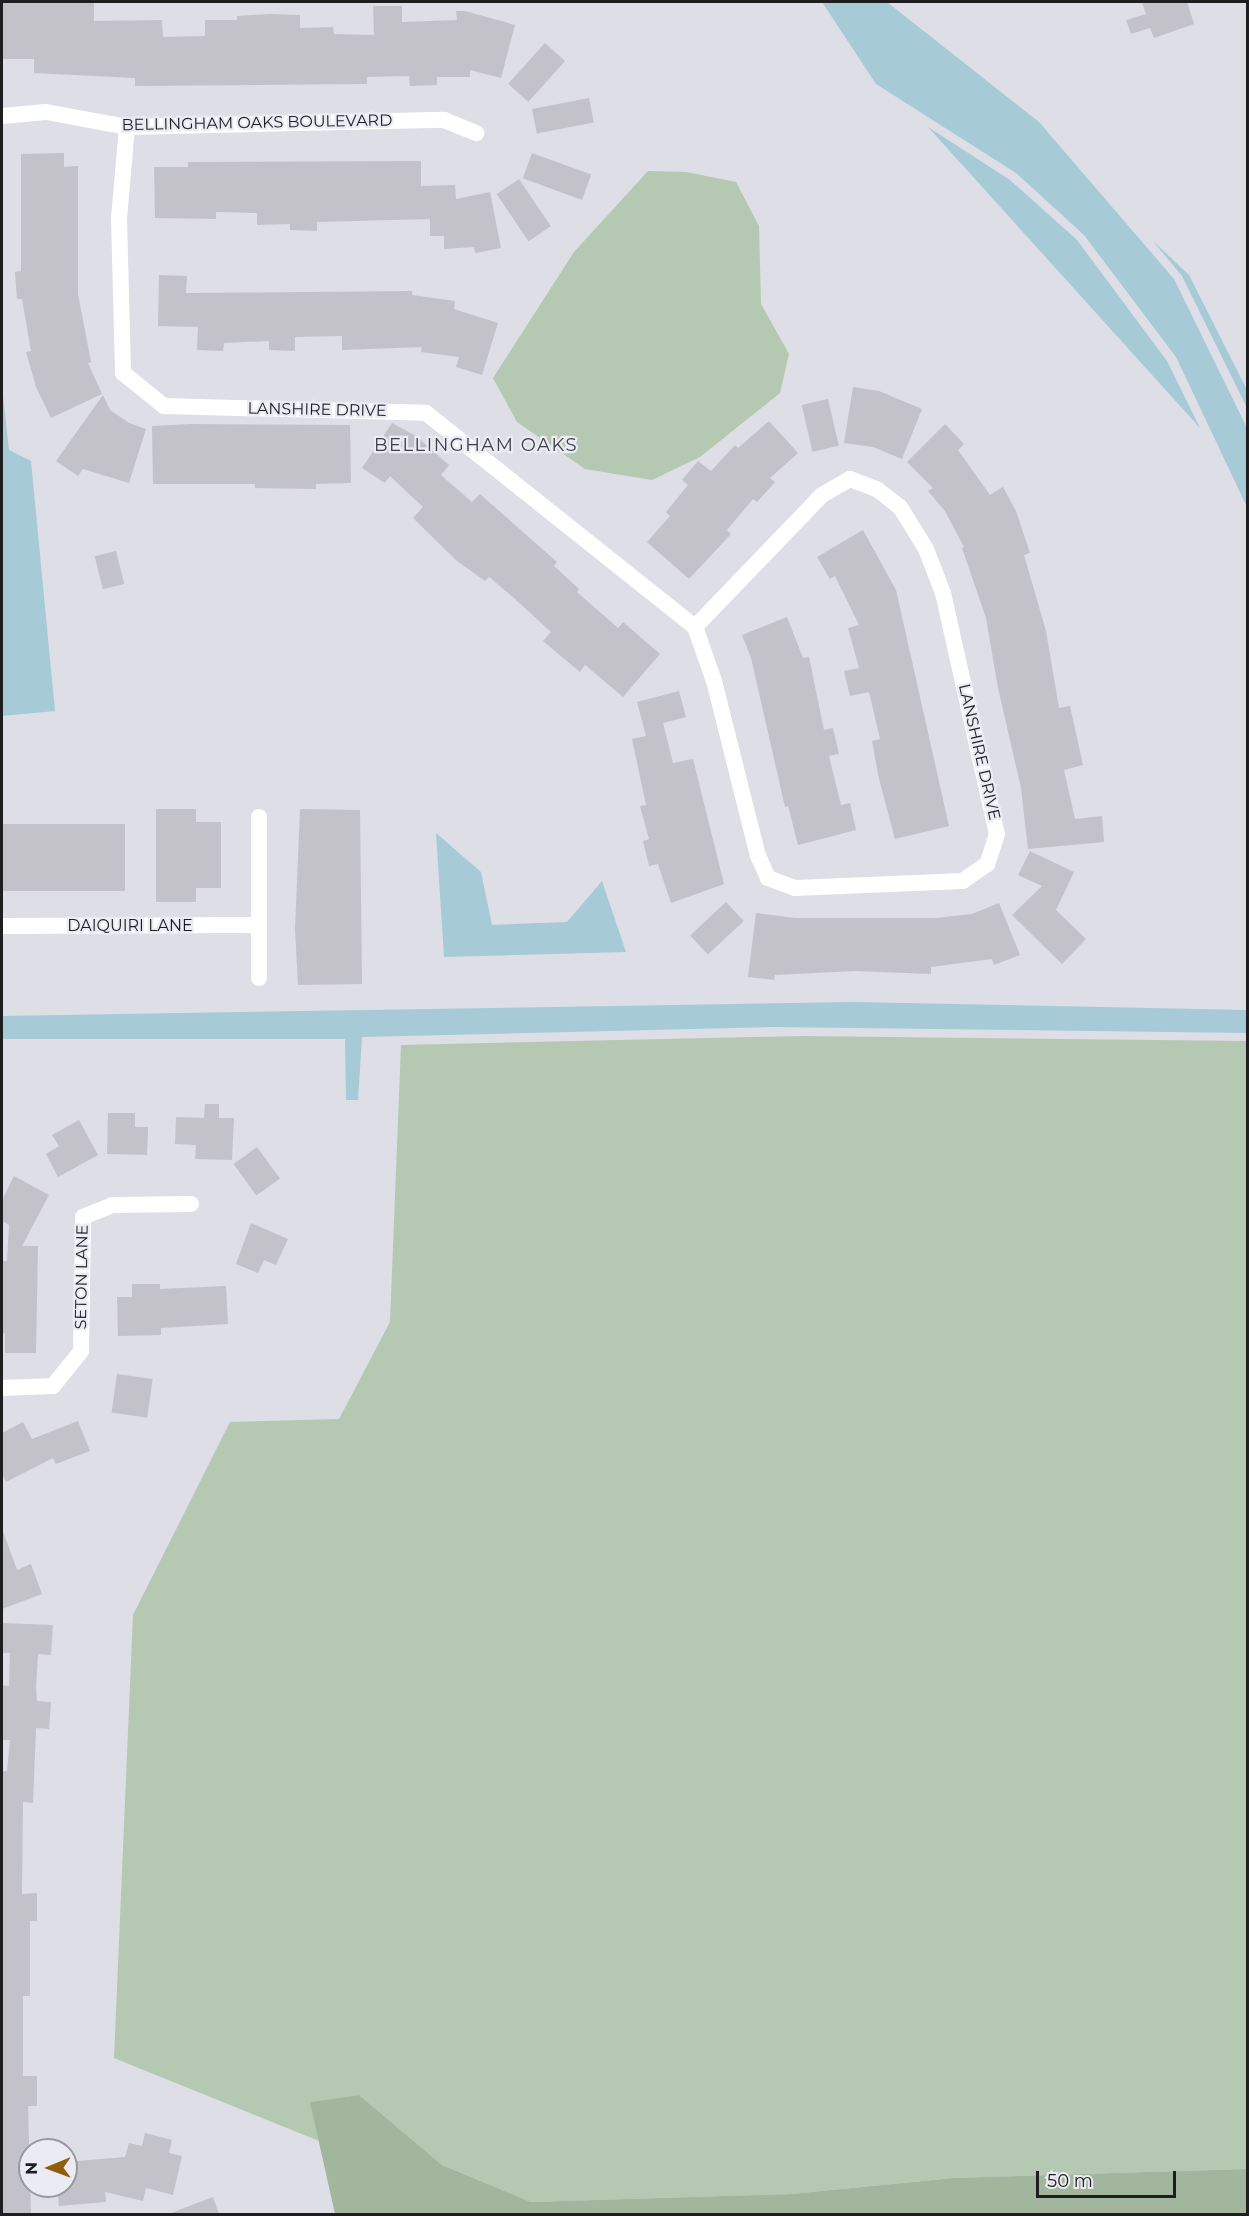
<!DOCTYPE html>
<style>
body{margin:0}
#map{position:relative;width:1249px;height:2216px;overflow:hidden;background:#dddee6;font-family:Montserrat,sans-serif}
div>[style]{position:absolute}
.green>*{inset:0;background:#b5c8b2}
.forest>*{inset:0;background:#a1b69d}
.water>*{inset:0;background:#a6cad6}
.building>*{inset:0;background:#c3c2c9;transform-origin:0 0}
.street>*{height:16px;margin:-8px;padding:0 8px;transform-origin:8px;border-radius:8px;background:#fff}
span{translate:-50% -50%;white-space:nowrap;text-align:center;line-height:1.15;-webkit-text-stroke:4.5px #eaebf3;paint-order:stroke}
.street-label{font-size:16px;color:#1e1e21}
.neighbourhood-label{font-size:18px;color:#3f4046;letter-spacing:1.5px}
.frame{position:absolute;inset:0;border:3px solid #1e1e21;pointer-events:none}
.north{position:absolute;left:18px;top:2138px;width:60px;height:60px;box-sizing:border-box;background:#eaebf3;border:2px solid #98999f;border-radius:50%;rotate:269deg;font-size:16px;font-weight:700;line-height:24px;text-align:center;color:#1e1e21}
.north::after{content:'';display:block;margin:auto;width:21px;height:27px;background:#915e0f;clip-path:polygon(50% 0,100% 100%,50% 72%,0 100%)}
.scale{position:absolute;left:1036px;top:2171px;width:140px;height:27px;box-sizing:border-box;border:3px solid #1e1e21;border-top:0;padding-left:8px;font-size:18px;line-height:21px;white-space:nowrap;color:#1e1e21;-webkit-text-stroke:4px #eaebf3;paint-order:stroke}
</style>
<div id="map">
<div class="green">
<div style="clip-path:polygon(648px 171px,686px 172px,736px 182px,759px 226px,761px 304px,789px 354px,780px 393px,700px 457px,652px 480px,585px 469px,517px 422px,493px 378px,574px 252px)"></div>
<div style="clip-path:polygon(803px 1036px,1247px 1041px,1247px 2169px,953px 2178px,791px 2194px,531px 2202px,442px 2165px,359px 2095px,311px 2102px,319px 2141px,114px 2058px,133px 1615px,230px 1422px,339px 1419px,390px 1322px,401px 1045px)"></div>
</div>
<div class="forest">
<div style="clip-path:polygon(359px 2095px,442px 2165px,531px 2202px,791px 2194px,953px 2178px,1247px 2169px,1247px 2214px,335px 2214px,310px 2102px)"></div>
</div>
<div class="water">
<div style="clip-path:polygon(822px 2px,887px 2px,1039px 122px,1174px 279px,1247px 428px,1247px 507px,1176px 357px,1084px 235px,1016px 173px,876px 84px)"></div>
<div style="clip-path:polygon(928px 127px,1010px 180px,1077px 240px,1167px 361px,1200px 428px)"></div>
<div style="clip-path:polygon(1153px 241px,1189px 275px,1247px 390px,1247px 408px,1182px 276px)"></div>
<div style="clip-path:polygon(2px 387px,9px 450px,31px 461px,55px 711px,2px 716px)"></div>
<div style="clip-path:polygon(436px 833px,481px 872px,492px 925px,567px 922px,602px 881px,626px 952px,444px 957px)"></div>
<div style="clip-path:polygon(853px 1002px,1247px 1010px,1247px 1033px,774px 1027px,362px 1037px,358px 1100px,346px 1100px,345px 1039px,2px 1039px,2px 1016px)"></div>
</div>
<div class="building">
<div style="clip-path:polygon(2px 2px,94px 2px,94px 21px,162px 20px,163px 37px,205px 36px,205px 20px,237px 20px,237px 16px,270px 14px,300px 15px,300px 28px,333px 27px,334px 34px,374px 35px,373px 6px,402px 6px,402px 22px,457px 20px,456px 11px,465px 11px,515px 25px,501px 78px,470px 70px,470px 77px,437px 77px,437px 85px,410px 86px,409px 76px,367px 77px,367px 84px,135px 86px,135px 78px,34px 73px,34px 59px,2px 59px)"></div>
<div style="clip-path:polygon(1142px 2px,1187px 2px,1194px 24px,1154px 38px,1150px 28px,1131px 34px,1126px 20px,1146px 14px)"></div>
<div style="left:545px;top:43px;width:27px;height:55px;rotate:42deg"></div>
<div style="left:589px;top:98px;width:25px;height:58px;rotate:79deg"></div>
<div style="clip-path:polygon(64px 153px,64px 167px,78px 166px,78px 294px,91px 362px,88px 363px,102px 394px,51px 418px,36px 387px,26px 352px,31px 351px,22px 299px,17px 299px,15px 272px,21px 271px,21px 154px)"></div>
<div style="left:532px;top:153px;width:63px;height:27px;rotate:20deg"></div>
<div style="clip-path:polygon(421px 161px,421px 186px,455px 185px,456px 199px,490px 192px,501px 248px,475px 253px,474px 247px,444px 249px,444px 236px,430px 236px,430px 219px,317px 222px,317px 231px,290px 230px,290px 224px,257px 225px,257px 213px,216px 212px,216px 219px,155px 218px,154px 167px,188px 167px,188px 162px)"></div>
<div style="left:519px;top:179px;width:57px;height:27px;rotate:56deg"></div>
<div style="clip-path:polygon(159px 275px,187px 276px,186px 293px,412px 291px,412px 295px,455px 301px,454px 309px,498px 323px,482px 375px,456px 367px,459px 357px,421px 352px,422px 347px,342px 350px,342px 336px,295px 337px,295px 351px,269px 350px,269px 341px,224px 343px,223px 351px,197px 350px,198px 327px,158px 326px)"></div>
<div style="clip-path:polygon(853px 387px,879px 391px,922px 409px,902px 459px,873px 447px,844px 443px)"></div>
<div style="clip-path:polygon(103px 395px,110px 410px,129px 423px,146px 429px,129px 483px,83px 469px,78px 476px,56px 461px)"></div>
<div style="left:828px;top:399px;width:48px;height:27px;rotate:77deg"></div>
<div style="clip-path:polygon(769px 421px,798px 453px,770px 478px,775px 482px,757px 502px,753px 499px,727px 530px,731px 534px,689px 579px,647px 542px,670px 516px,666px 512px,688px 485px,682px 480px,698px 461px,711px 471px,735px 445px,738px 448px)"></div>
<div style="clip-path:polygon(392px 423px,416px 436px,449px 465px,441px 475px,472px 502px,480px 494px,557px 562px,554px 566px,579px 589px,577px 592px,618px 628px,623px 622px,660px 654px,623px 697px,585px 665px,580px 672px,543px 641px,551px 632px,515px 599px,489px 577px,485px 581px,457px 561px,413px 518px,423px 507px,390px 476px,385px 483px,362px 468px)"></div>
<div style="clip-path:polygon(190px 424px,350px 425px,351px 483px,316px 484px,316px 489px,255px 488px,255px 484px,153px 484px,152px 426px)"></div>
<div style="clip-path:polygon(945px 424px,964px 444px,958px 450px,990px 495px,1003px 487px,1016px 511px,1030px 553px,1024px 555px,1046px 631px,1059px 708px,1070px 706px,1083px 765px,1064px 770px,1075px 819px,1102px 816px,1104px 842px,1028px 849px,1021px 788px,998px 688px,986px 618px,962px 548px,964px 547px,945px 511px,928px 491px,933px 488px,907px 462px)"></div>
<div style="clip-path:polygon(863px 530px,896px 590px,949px 826px,895px 839px,879px 779px,872px 741px,880px 739px,869px 692px,850px 696px,844px 671px,859px 668px,848px 628px,859px 625px,835px 576px,830px 579px,817px 557px)"></div>
<div style="left:116px;top:551px;width:34px;height:22px;rotate:76deg"></div>
<div style="clip-path:polygon(787px 617px,803px 658px,809px 657px,824px 730px,833px 728px,839px 754px,829px 756px,841px 805px,850px 803px,856px 830px,798px 845px,788px 806px,785px 807px,751px 658px,742px 635px)"></div>
<div style="clip-path:polygon(679px 691px,686px 717px,663px 723px,673px 763px,693px 759px,724px 884px,671px 903px,658px 864px,649px 866px,643px 841px,649px 839px,640px 806px,646px 805px,632px 739px,646px 736px,637px 702px)"></div>
<div style="clip-path:polygon(156px 809px,196px 809px,196px 822px,221px 822px,221px 888px,196px 888px,196px 902px,156px 902px)"></div>
<div style="clip-path:polygon(300px 809px,360px 810px,362px 984px,298px 985px,295px 929px)"></div>
<div style="left:125px;top:824px;width:67px;height:123px;rotate:90deg"></div>
<div style="clip-path:polygon(1030px 851px,1074px 872px,1056px 910px,1086px 939px,1062px 964px,1012px 915px,1042px 886px,1018px 875px)"></div>
<div style="left:726px;top:902px;width:26px;height:49px;rotate:47deg"></div>
<div style="clip-path:polygon(999px 903px,1020px 955px,994px 965px,992px 959px,931px 967px,931px 974px,854px 971px,775px 975px,774px 980px,748px 977px,756px 913px,795px 918px,937px 918px,972px 914px)"></div>
<div style="clip-path:polygon(205px 1104px,219px 1104px,219px 1118px,234px 1118px,232px 1160px,195px 1159px,196px 1145px,175px 1144px,176px 1117px,204px 1118px)"></div>
<div style="clip-path:polygon(108px 1113px,135px 1113px,135px 1127px,148px 1127px,147px 1155px,107px 1154px)"></div>
<div style="clip-path:polygon(79px 1120px,98px 1155px,58px 1177px,46px 1154px,59px 1146px,52px 1135px)"></div>
<div style="left:257px;top:1147px;width:39px;height:29px;rotate:54deg"></div>
<div style="clip-path:polygon(14px 1176px,49px 1195px,22px 1246px,38px 1246px,36px 1353px,5px 1353px,5px 1333px,2px 1334px,2px 1261px,7px 1261px,9px 1225px,2px 1221px,2px 1200px)"></div>
<div style="clip-path:polygon(251px 1223px,288px 1239px,276px 1265px,264px 1260px,258px 1273px,236px 1264px)"></div>
<div style="clip-path:polygon(132px 1284px,160px 1284px,160px 1289px,226px 1286px,228px 1324px,161px 1328px,161px 1335px,118px 1336px,117px 1297px,132px 1297px)"></div>
<div style="left:117px;top:1374px;width:36px;height:39px;rotate:8deg"></div>
<div style="clip-path:polygon(78px 1421px,90px 1451px,56px 1464px,53px 1458px,6px 1482px,2px 1474px,2px 1433px,23px 1422px,32px 1439px)"></div>
<div style="clip-path:polygon(3px 1531px,17px 1570px,31px 1564px,42px 1594px,2px 1609px)"></div>
<div style="clip-path:polygon(2px 1623px,53px 1625px,51px 1655px,38px 1654px,36px 1688px,37px 1701px,51px 1702px,49px 1729px,36px 1728px,33px 1803px,23px 1802px,22px 1894px,37px 1893px,37px 1921px,30px 1921px,30px 1996px,23px 1996px,23px 2076px,37px 2076px,37px 2106px,28px 2106px,31px 2214px,2px 2214px,2px 1771px,7px 1771px,10px 1740px,2px 1740px,2px 1685px,9px 1686px,10px 1653px,2px 1653px)"></div>
<div style="clip-path:polygon(145px 2133px,172px 2140px,169px 2153px,182px 2156px,173px 2195px,146px 2188px,143px 2201px,105px 2192px,106px 2202px,59px 2206px,57px 2186px,66px 2186px,66px 2162px,125px 2157px,129px 2143px,142px 2146px)"></div>
<div style="clip-path:polygon(213px 2197px,219px 2214px,171px 2214px,171px 2213px)"></div>
</div>
<div class="street">
<div style="left:2px;top:116px;width:44px;rotate:-5.2deg"></div>
<div style="left:46px;top:112px;width:82px;rotate:10.5deg"></div>
<div style="left:127px;top:127px;width:317px;rotate:-1.3deg"></div>
<div style="left:444px;top:120px;width:35px;rotate:22deg"></div>
<div style="left:127px;top:127px;width:91px;rotate:95deg"></div>
<div style="left:119px;top:218px;width:155px;rotate:88.5deg"></div>
<div style="left:123px;top:373px;width:53px;rotate:38.8deg"></div>
<div style="left:164px;top:406px;width:262px;rotate:1.5deg"></div>
<div style="left:426px;top:413px;width:344px;rotate:38.5deg"></div>
<div style="left:850px;top:479px;width:30px;rotate:21deg"></div>
<div style="left:878px;top:490px;width:28px;rotate:38deg"></div>
<div style="left:900px;top:507px;width:49px;rotate:58.2deg"></div>
<div style="left:926px;top:549px;width:47px;rotate:68.9deg"></div>
<div style="left:943px;top:593px;width:247px;rotate:77.4deg"></div>
<div style="left:997px;top:834px;width:32px;rotate:108deg"></div>
<div style="left:987px;top:864px;width:29px;rotate:145deg"></div>
<div style="left:963px;top:881px;width:168px;rotate:177.6deg"></div>
<div style="left:795px;top:888px;width:29px;rotate:-160deg"></div>
<div style="left:768px;top:878px;width:24px;rotate:-114deg"></div>
<div style="left:758px;top:856px;width:180px;rotate:-104.1deg"></div>
<div style="left:714px;top:681px;width:57px;rotate:-109.4deg"></div>
<div style="left:695px;top:627px;width:183px;rotate:-46.1deg"></div>
<div style="left:822px;top:495px;width:32px;rotate:-30deg"></div>
<div style="left:2px;top:926px;width:257px;rotate:-0.2deg"></div>
<div style="left:259px;top:978px;width:161px;rotate:-90deg"></div>
<div style="left:2px;top:1388px;width:51px;rotate:-2.2deg"></div>
<div style="left:53px;top:1386px;width:45px;rotate:-51.3deg"></div>
<div style="left:81px;top:1351px;width:134px;rotate:-89.1deg"></div>
<div style="left:83px;top:1217px;width:31px;rotate:-22deg"></div>
<div style="left:112px;top:1205px;width:79px;rotate:-0.7deg"></div>
</div>
<div class="street-label">
<span style="left:257px;top:123px;rotate:-1deg">BELLINGHAM OAKS BOULEVARD</span>
<span style="left:317px;top:410px;rotate:1deg">LANSHIRE DRIVE</span>
<span style="left:979px;top:752px;rotate:77deg">LANSHIRE DRIVE</span>
<span style="left:130px;top:926px">DAIQUIRI LANE</span>
<span style="left:82px;top:1277px;rotate:-89deg">SETON LANE</span>
</div>
<div class="neighbourhood-label">
<span style="left:476px;top:445px">BELLINGHAM OAKS</span>
</div>
<div class="frame"></div>
<div class="north">N</div>
<div class="scale">50 m</div>
</div>
